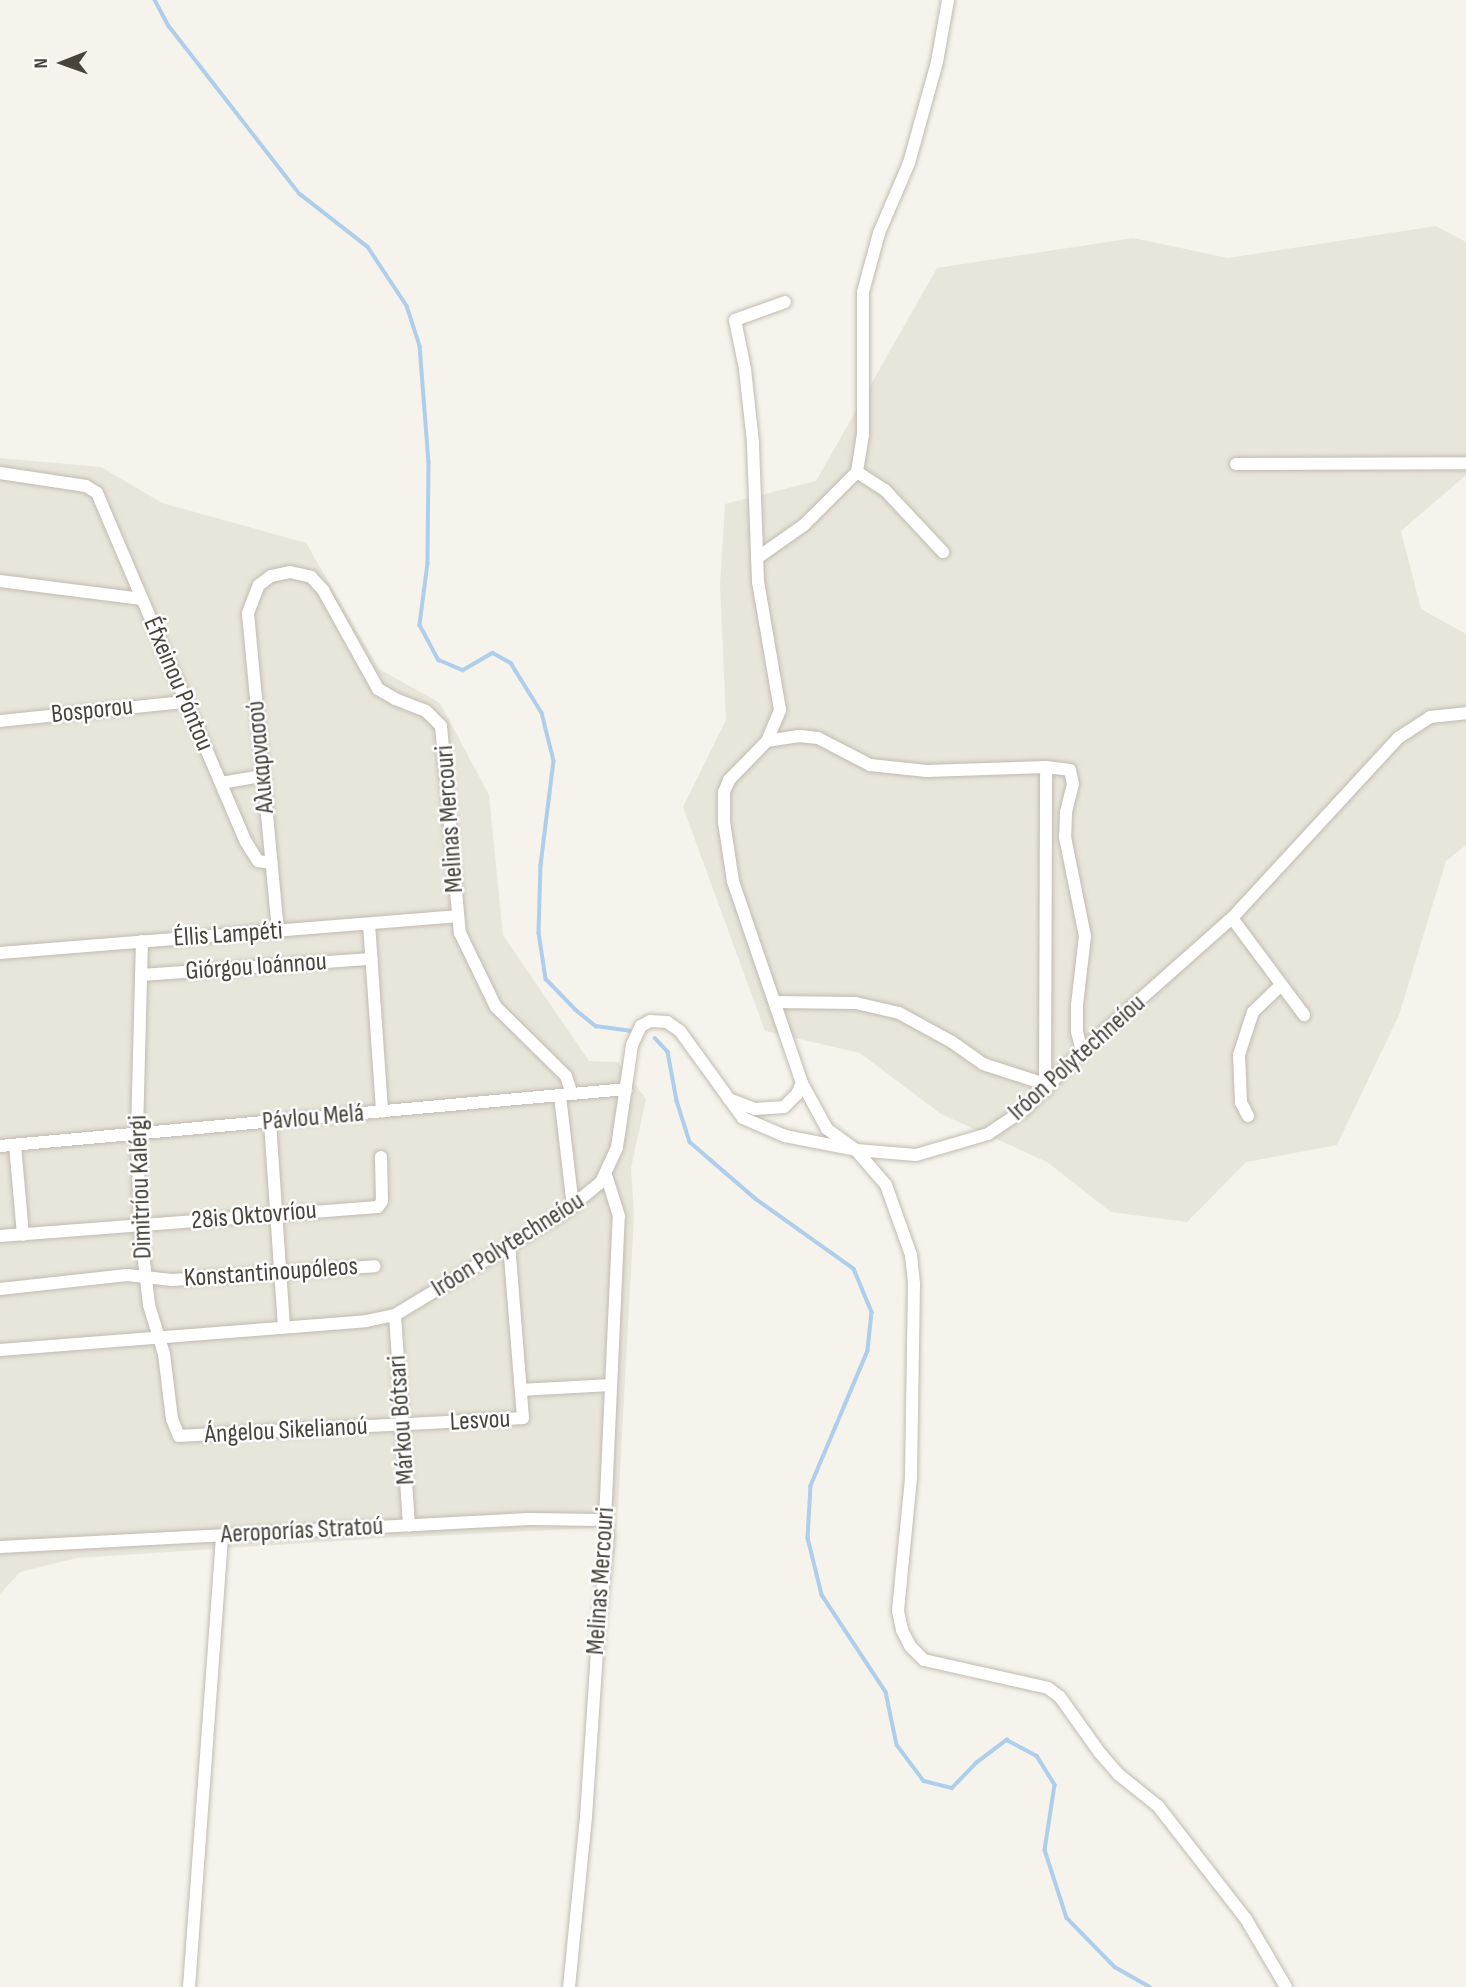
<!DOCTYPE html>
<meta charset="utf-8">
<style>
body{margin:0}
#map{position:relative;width:1466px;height:1987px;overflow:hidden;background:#f5f3ec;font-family:"Sofia Sans Condensed",sans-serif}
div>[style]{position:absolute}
.residential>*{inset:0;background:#e8e5db}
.stream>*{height:3.5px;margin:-1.75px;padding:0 1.75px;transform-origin:1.75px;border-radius:1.75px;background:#aeceec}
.roads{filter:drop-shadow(0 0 2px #c0bbaf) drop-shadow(0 0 2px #c0bbaf)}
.minor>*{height:12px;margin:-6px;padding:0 6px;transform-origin:6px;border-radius:6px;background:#fff}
span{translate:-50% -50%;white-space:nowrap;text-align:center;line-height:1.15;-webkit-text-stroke:5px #fff;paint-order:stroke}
.street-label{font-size:26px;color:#49443a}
.north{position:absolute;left:28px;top:28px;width:70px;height:70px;-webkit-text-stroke:5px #fff;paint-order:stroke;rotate:269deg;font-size:19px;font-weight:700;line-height:28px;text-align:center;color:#49443a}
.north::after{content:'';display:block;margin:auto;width:24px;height:32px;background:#49443a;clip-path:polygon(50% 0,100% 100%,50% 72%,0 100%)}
</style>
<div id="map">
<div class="residential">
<div style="clip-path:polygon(1436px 226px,1466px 242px,1466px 475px,1401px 531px,1421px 609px,1466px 634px,1466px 845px,1446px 861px,1399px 1015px,1337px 1145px,1246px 1162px,1187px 1222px,1111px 1212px,1047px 1162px,941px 1114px,860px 1053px,765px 1031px,683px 807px,726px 720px,720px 585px,725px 504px,816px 481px,937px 268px,1133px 238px,1228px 258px)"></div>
<div style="clip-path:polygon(0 458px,101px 467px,162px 503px,306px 543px,379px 669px,440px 703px,489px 795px,503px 935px,589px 1061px,618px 1062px,646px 1099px,631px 1168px,634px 1216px,617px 1527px,383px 1538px,77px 1558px,20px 1572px,0 1594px)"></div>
</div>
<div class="stream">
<div style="left:155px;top:0;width:30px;rotate:62deg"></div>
<div style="left:169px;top:26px;width:213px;rotate:52.1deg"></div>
<div style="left:300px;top:194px;width:86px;rotate:37.9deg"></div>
<div style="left:368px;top:247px;width:71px;rotate:56.5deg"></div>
<div style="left:407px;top:306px;width:42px;rotate:72deg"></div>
<div style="left:420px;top:346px;width:116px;rotate:85.6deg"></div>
<div style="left:429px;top:462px;width:101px;rotate:90.6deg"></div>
<div style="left:428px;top:563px;width:63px;rotate:97.4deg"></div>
<div style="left:420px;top:625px;width:40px;rotate:62deg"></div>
<div style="left:439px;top:660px;width:26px;rotate:23deg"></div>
<div style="left:463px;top:670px;width:34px;rotate:-30deg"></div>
<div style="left:493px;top:653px;width:21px;rotate:29deg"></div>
<div style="left:511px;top:663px;width:59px;rotate:58.2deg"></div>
<div style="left:542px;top:713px;width:49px;rotate:76deg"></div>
<div style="left:554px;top:761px;width:105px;rotate:97.1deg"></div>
<div style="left:541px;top:865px;width:68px;rotate:91.7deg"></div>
<div style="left:539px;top:933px;width:47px;rotate:81.3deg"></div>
<div style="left:546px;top:979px;width:43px;rotate:45.9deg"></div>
<div style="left:576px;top:1010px;width:26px;rotate:39deg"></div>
<div style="left:596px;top:1026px;width:34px;rotate:8deg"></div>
<div style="left:655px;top:1038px;width:19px;rotate:47deg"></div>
<div style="left:668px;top:1052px;width:50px;rotate:79.6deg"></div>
<div style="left:677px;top:1101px;width:43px;rotate:72.4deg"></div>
<div style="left:690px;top:1142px;width:87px;rotate:40.8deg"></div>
<div style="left:756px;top:1199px;width:120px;rotate:35.5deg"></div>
<div style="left:854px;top:1269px;width:47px;rotate:67.3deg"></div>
<div style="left:872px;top:1312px;width:39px;rotate:96deg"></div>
<div style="left:868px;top:1351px;width:147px;rotate:112.9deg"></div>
<div style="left:811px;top:1486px;width:52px;rotate:93.3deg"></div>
<div style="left:808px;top:1538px;width:59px;rotate:76.2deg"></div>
<div style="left:822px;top:1595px;width:116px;rotate:56.6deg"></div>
<div style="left:886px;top:1692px;width:54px;rotate:78.3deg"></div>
<div style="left:897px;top:1745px;width:45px;rotate:53.1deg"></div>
<div style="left:924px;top:1781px;width:29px;rotate:14deg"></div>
<div style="left:952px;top:1788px;width:35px;rotate:-46deg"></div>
<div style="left:976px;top:1763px;width:39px;rotate:-37deg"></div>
<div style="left:1007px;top:1740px;width:34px;rotate:28deg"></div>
<div style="left:1037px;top:1756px;width:34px;rotate:58deg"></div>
<div style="left:1055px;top:1785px;width:66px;rotate:98.7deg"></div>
<div style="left:1045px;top:1850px;width:71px;rotate:72.1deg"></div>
<div style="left:1067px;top:1918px;width:69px;rotate:45.6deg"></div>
<div style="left:1115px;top:1967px;width:40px;rotate:29.7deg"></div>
</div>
<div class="roads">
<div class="minor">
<div style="left:1236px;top:464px;width:230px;rotate:-0.2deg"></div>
<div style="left:857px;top:472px;width:33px;rotate:33deg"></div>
<div style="left:885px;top:490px;width:85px;rotate:46.9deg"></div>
<div style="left:0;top:473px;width:87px;rotate:8.6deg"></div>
<div style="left:86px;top:486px;width:13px;rotate:32deg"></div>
<div style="left:97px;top:493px;width:379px;rotate:66.9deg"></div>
<div style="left:246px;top:842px;width:22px;rotate:58deg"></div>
<div style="left:258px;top:861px;width:12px;rotate:9deg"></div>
<div style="left:757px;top:558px;width:57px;rotate:-35.1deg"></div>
<div style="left:804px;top:525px;width:75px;rotate:-45deg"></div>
<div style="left:857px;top:472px;width:37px;rotate:-81deg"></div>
<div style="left:863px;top:435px;width:143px;rotate:-90deg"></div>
<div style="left:863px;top:292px;width:61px;rotate:-74.8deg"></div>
<div style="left:879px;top:233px;width:76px;rotate:-66.8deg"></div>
<div style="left:909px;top:163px;width:105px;rotate:-74.5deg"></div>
<div style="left:937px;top:62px;width:63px;rotate:-79.9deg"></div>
<div style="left:0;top:581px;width:143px;rotate:7.2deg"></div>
<div style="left:0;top:721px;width:186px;rotate:-5.9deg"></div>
<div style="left:767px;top:741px;width:32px;rotate:-9deg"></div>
<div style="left:799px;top:736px;width:19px;rotate:6deg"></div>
<div style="left:818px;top:738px;width:59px;rotate:27.4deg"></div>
<div style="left:870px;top:765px;width:57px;rotate:6deg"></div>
<div style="left:927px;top:771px;width:119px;rotate:-1.9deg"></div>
<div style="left:1046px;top:767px;width:24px;rotate:7deg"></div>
<div style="left:1070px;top:770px;width:14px;rotate:78deg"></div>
<div style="left:1073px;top:784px;width:29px;rotate:104deg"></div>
<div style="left:1066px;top:812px;width:25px;rotate:92deg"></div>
<div style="left:1065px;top:837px;width:101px;rotate:78.6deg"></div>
<div style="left:1085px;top:936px;width:69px;rotate:96.6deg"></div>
<div style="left:1077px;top:1005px;width:27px;rotate:90deg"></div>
<div style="left:1077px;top:1032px;width:20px;rotate:75deg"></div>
<div style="left:221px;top:783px;width:42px;rotate:-9.7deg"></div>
<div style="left:1232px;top:918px;width:121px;rotate:53.4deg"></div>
<div style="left:369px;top:924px;width:188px;rotate:86deg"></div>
<div style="left:278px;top:931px;width:319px;rotate:-95.4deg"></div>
<div style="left:248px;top:613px;width:30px;rotate:-69deg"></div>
<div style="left:259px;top:585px;width:15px;rotate:-37deg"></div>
<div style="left:271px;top:576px;width:19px;rotate:-12deg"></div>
<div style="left:290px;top:572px;width:22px;rotate:13deg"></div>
<div style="left:311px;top:577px;width:18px;rotate:47deg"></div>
<div style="left:323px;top:590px;width:113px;rotate:60.9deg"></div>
<div style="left:378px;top:689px;width:20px;rotate:30deg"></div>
<div style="left:395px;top:699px;width:33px;rotate:21deg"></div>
<div style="left:426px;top:711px;width:21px;rotate:45deg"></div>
<div style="left:441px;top:726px;width:208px;rotate:84.8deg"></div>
<div style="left:460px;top:933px;width:82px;rotate:64.1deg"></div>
<div style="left:496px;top:1007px;width:98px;rotate:44.6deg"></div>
<div style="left:566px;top:1076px;width:19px;rotate:72deg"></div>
<div style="left:142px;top:941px;width:193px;rotate:91.5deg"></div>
<div style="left:137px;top:1134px;width:92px;rotate:88.1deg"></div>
<div style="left:140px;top:1226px;width:80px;rotate:83.5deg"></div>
<div style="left:149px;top:1305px;width:51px;rotate:73deg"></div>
<div style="left:164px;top:1354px;width:65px;rotate:83deg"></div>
<div style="left:172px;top:1419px;width:18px;rotate:68deg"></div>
<div style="left:179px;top:1436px;width:344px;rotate:-3deg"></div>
<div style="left:523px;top:1418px;width:174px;rotate:-94.6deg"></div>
<div style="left:0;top:953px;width:458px;rotate:-4.6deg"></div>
<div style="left:141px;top:975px;width:231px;rotate:-4deg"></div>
<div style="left:775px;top:1002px;width:81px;rotate:0.7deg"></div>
<div style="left:856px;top:1003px;width:44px;rotate:13.1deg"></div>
<div style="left:899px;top:1013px;width:60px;rotate:28.7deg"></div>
<div style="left:952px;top:1042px;width:38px;rotate:35deg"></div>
<div style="left:983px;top:1064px;width:65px;rotate:17.9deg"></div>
<div style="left:1045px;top:1084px;width:8px;rotate:-30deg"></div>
<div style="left:802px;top:1083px;width:52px;rotate:61.5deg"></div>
<div style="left:827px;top:1129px;width:36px;rotate:36deg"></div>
<div style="left:856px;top:1150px;width:46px;rotate:49.4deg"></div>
<div style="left:886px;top:1185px;width:74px;rotate:70.3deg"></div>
<div style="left:911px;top:1255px;width:29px;rotate:84deg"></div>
<div style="left:914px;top:1284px;width:194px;rotate:90.9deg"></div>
<div style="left:911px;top:1478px;width:134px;rotate:95.6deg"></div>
<div style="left:898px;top:1611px;width:19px;rotate:78deg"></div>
<div style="left:902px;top:1630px;width:18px;rotate:63deg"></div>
<div style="left:910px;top:1646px;width:20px;rotate:45deg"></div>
<div style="left:924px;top:1660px;width:127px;rotate:12.7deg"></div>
<div style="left:1048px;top:1688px;width:15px;rotate:37deg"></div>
<div style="left:1060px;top:1697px;width:69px;rotate:54.5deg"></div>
<div style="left:1100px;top:1753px;width:28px;rotate:49deg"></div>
<div style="left:1118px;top:1774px;width:51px;rotate:38.7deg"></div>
<div style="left:1158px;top:1806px;width:143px;rotate:52.1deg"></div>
<div style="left:1246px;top:1919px;width:79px;rotate:59.5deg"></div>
<div style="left:1045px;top:1091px;width:324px;rotate:-89.8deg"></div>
<div style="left:560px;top:1096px;width:111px;rotate:83.3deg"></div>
<div style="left:729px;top:1099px;width:28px;rotate:21deg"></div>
<div style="left:755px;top:1109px;width:29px;rotate:-4deg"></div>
<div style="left:784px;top:1107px;width:18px;rotate:-45deg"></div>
<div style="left:797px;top:1094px;width:12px;rotate:-66deg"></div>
<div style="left:802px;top:1083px;width:213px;rotate:-108.9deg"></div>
<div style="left:733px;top:881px;width:60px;rotate:-98.7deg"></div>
<div style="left:724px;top:822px;width:30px;rotate:-90deg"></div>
<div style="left:724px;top:792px;width:13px;rotate:-67deg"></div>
<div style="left:729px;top:780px;width:54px;rotate:-45.7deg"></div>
<div style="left:767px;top:741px;width:34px;rotate:-67deg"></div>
<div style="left:780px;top:710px;width:131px;rotate:-99.7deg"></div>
<div style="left:758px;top:581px;width:139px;rotate:-92.1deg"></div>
<div style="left:753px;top:442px;width:73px;rotate:-96.3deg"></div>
<div style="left:745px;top:369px;width:50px;rotate:-101.5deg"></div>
<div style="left:735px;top:320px;width:53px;rotate:-19.8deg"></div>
<div style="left:1248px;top:1116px;width:16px;rotate:-117deg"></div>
<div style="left:1241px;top:1102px;width:47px;rotate:-92.4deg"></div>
<div style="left:1239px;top:1055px;width:45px;rotate:-72deg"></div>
<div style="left:1253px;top:1012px;width:39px;rotate:-44deg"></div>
<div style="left:270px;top:1122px;width:204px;rotate:86.1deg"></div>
<div style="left:15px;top:1145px;width:90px;rotate:84.9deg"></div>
<div style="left:0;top:1146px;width:629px;rotate:-5.2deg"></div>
<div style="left:0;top:1236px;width:379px;rotate:-4.4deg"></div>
<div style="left:378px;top:1207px;width:7px;rotate:-56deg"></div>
<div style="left:382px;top:1201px;width:44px;rotate:-91.3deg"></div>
<div style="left:0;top:1289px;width:128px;rotate:-6.3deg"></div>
<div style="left:127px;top:1275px;width:45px;rotate:6.3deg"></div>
<div style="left:172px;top:1280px;width:203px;rotate:-3.9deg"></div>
<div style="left:395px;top:1315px;width:211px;rotate:86.2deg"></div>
<div style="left:0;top:1350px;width:367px;rotate:-4.5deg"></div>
<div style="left:366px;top:1321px;width:30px;rotate:-12deg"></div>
<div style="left:395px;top:1315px;width:195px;rotate:-31.2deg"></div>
<div style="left:562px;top:1214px;width:50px;rotate:-39.4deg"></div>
<div style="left:601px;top:1182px;width:38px;rotate:-65deg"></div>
<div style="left:617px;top:1147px;width:103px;rotate:-81.6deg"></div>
<div style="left:632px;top:1045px;width:21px;rotate:-65deg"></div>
<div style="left:641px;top:1026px;width:10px;rotate:-29deg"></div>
<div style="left:650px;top:1021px;width:17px;rotate:3deg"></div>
<div style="left:667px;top:1022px;width:16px;rotate:35deg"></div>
<div style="left:680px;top:1031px;width:107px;rotate:54.1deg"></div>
<div style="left:743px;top:1118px;width:46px;rotate:23.2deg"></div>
<div style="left:785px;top:1136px;width:72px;rotate:11.2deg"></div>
<div style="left:856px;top:1150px;width:60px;rotate:4.8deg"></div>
<div style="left:916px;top:1155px;width:75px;rotate:-16.3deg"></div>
<div style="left:988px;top:1134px;width:45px;rotate:-34deg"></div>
<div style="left:1025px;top:1109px;width:81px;rotate:-45.5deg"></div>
<div style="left:1082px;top:1051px;width:200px;rotate:-41.6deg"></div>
<div style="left:1232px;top:918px;width:245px;rotate:-47.3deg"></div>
<div style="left:1398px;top:738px;width:38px;rotate:-33deg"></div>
<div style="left:1430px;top:717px;width:36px;rotate:-6deg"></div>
<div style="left:521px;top:1390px;width:89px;rotate:-3.2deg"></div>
<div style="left:0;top:1547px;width:530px;rotate:-3.03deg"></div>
<div style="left:529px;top:1519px;width:76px;rotate:0.8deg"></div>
<div style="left:189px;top:1987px;width:452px;rotate:-85.8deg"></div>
<div style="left:569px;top:1987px;width:171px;rotate:-84.3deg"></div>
<div style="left:586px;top:1817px;width:183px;rotate:-86.2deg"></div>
<div style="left:598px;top:1634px;width:100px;rotate:-84.2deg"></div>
<div style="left:608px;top:1535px;width:15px;rotate:-101deg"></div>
<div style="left:605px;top:1520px;width:304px;rotate:-87.4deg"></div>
<div style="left:619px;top:1216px;width:43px;rotate:-107.6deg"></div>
</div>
</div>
<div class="street-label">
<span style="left:178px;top:684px;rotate:67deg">Éfxeinou Póntou</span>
<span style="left:92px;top:711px;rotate:-6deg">Bosporou</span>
<span style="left:261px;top:757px;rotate:-95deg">Αλικαρνασού</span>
<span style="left:450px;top:819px;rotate:-94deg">Melinas Mercouri</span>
<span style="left:228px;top:935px;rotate:-4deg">Éllis Lampéti</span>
<span style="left:256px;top:967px;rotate:-4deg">Giórgou Ioánnou</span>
<span style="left:1077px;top:1058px;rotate:-42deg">Iróon Polytechneíou</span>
<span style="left:313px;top:1118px;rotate:-5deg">Pávlou Melá</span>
<span style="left:141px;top:1187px;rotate:-92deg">Dimitríou Kalérgi</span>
<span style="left:254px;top:1216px;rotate:-5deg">28is Oktovríou</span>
<span style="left:508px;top:1245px;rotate:-32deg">Iróon Polytechneíou</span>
<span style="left:271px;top:1273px;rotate:-4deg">Konstantinoupóleos</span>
<span style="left:402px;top:1420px;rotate:-94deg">Márkou Bótsari</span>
<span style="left:480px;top:1421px;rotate:-3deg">Lesvou</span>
<span style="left:286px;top:1431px;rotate:-3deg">Ángelou Sikelianoú</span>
<span style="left:302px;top:1531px;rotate:-3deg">Aeroporías Stratoú</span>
<span style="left:601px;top:1581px;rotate:-86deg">Melinas Mercouri</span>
</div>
<div class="north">N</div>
</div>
